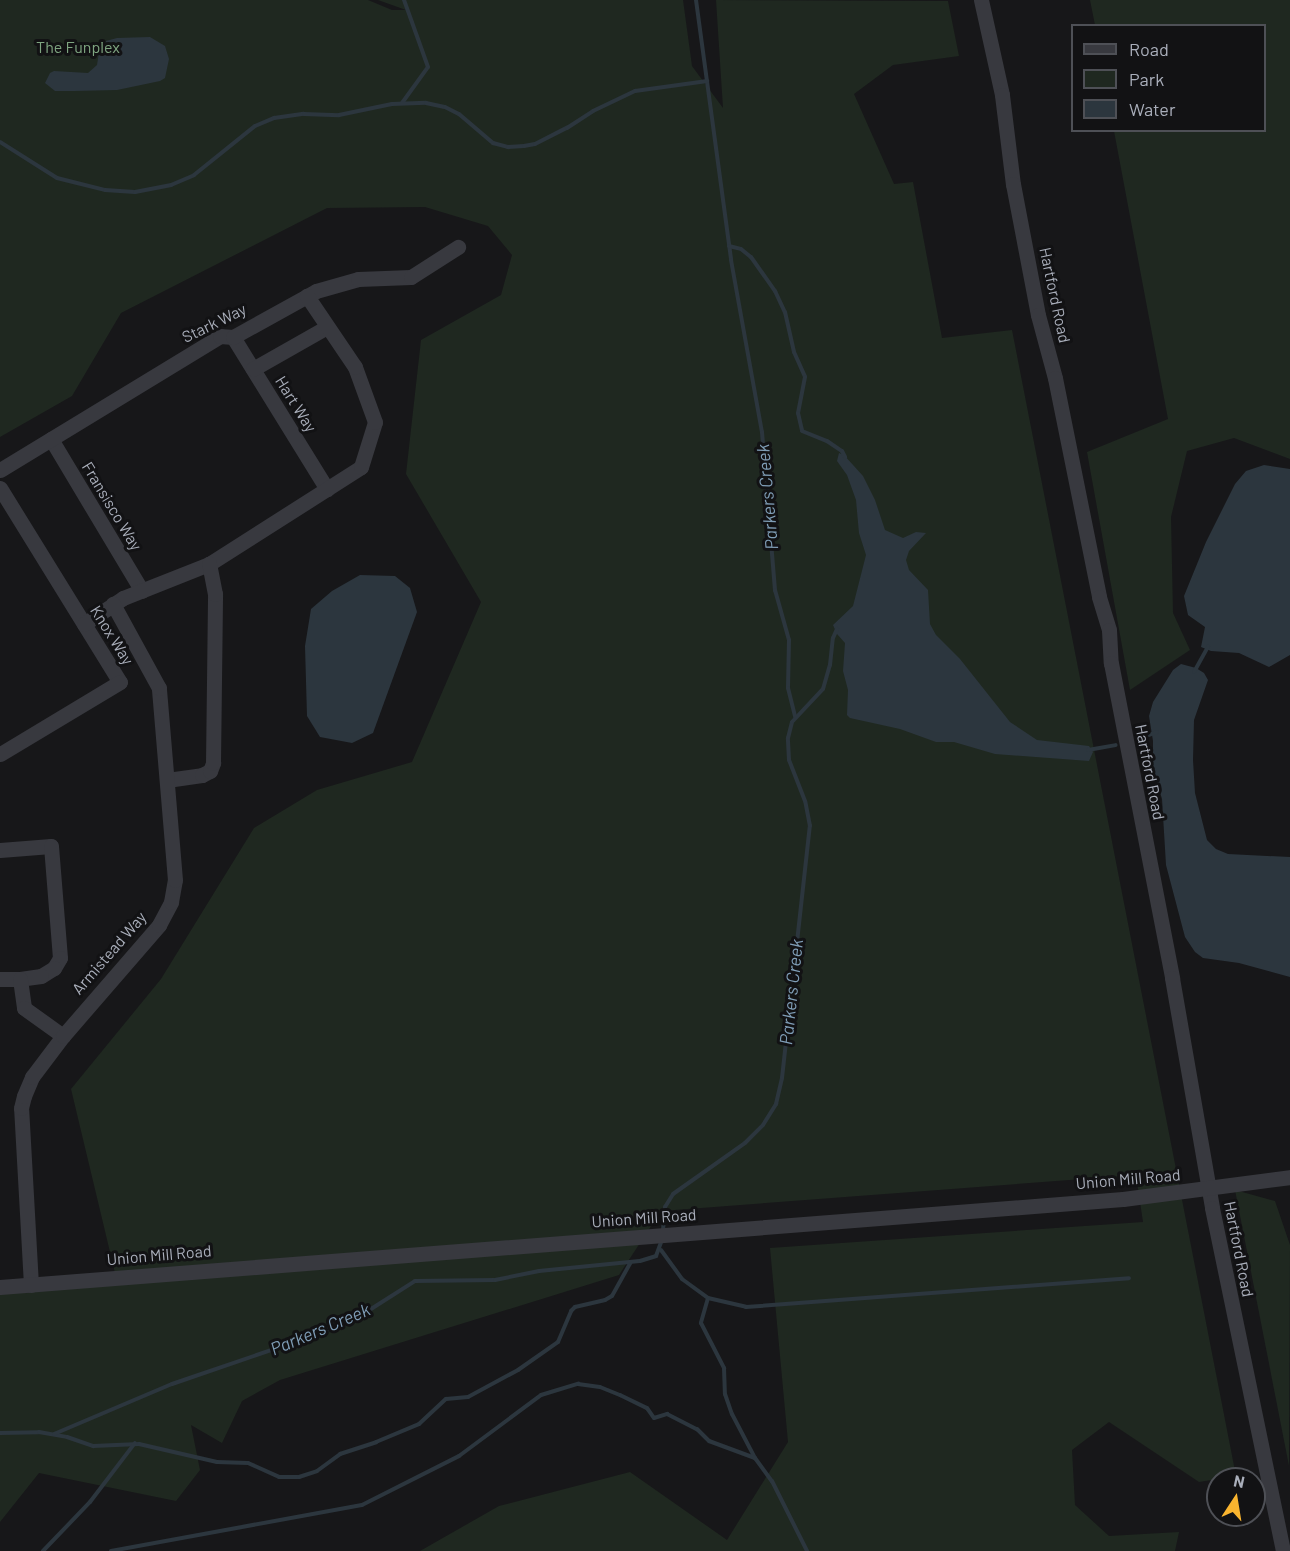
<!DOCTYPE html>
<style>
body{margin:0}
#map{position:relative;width:1290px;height:1551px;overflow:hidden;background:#171719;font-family:Barlow,sans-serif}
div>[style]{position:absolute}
.green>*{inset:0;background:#1f2820}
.water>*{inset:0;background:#2c363e}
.stream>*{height:4px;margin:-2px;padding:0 2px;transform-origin:2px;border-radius:2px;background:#2c363e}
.minor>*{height:15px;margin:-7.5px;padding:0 7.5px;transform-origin:7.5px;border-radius:7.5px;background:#38393f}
span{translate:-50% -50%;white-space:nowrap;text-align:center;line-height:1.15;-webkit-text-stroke:6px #121214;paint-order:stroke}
.park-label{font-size:16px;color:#7fa581}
.street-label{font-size:16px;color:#a9aeba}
.water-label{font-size:18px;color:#7f9db6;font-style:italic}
.legend{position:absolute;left:1071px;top:24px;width:195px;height:108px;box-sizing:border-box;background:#121214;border:2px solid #4e5056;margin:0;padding:8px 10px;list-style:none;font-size:18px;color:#a9aeba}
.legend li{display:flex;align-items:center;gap:12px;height:30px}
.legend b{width:30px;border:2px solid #4e5056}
.north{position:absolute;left:1206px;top:1467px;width:60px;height:60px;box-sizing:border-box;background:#121214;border:2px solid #4e5056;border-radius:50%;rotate:12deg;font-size:16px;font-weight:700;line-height:24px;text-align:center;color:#a9aeba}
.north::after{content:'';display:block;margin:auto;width:21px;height:27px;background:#f9b42f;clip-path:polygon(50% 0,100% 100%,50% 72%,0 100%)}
</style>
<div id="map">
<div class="green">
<div style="clip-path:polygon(0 0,368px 0,392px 10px,406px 10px,378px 0,683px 0,692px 66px,723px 108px,716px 0,948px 1px,959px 56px,893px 65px,854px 94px,894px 184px,913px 182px,942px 338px,1012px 330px,1236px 1476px,1199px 1482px,1109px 1422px,1072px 1450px,1075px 1505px,1109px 1536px,1179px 1532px,1175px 1551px,420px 1551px,499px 1506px,630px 1472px,727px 1540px,788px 1442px,770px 1248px,1143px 1222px,1136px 1175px,661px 1211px,619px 1275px,280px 1380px,242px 1401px,222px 1443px,191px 1425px,200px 1470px,176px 1501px,39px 1473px,0 1522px,0 1287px,116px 1277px,71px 1089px,161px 979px,254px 828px,317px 790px,412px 762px,481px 602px,406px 474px,421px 340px,501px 295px,512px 255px,488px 226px,425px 207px,327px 208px,121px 313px,72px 396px,0 437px)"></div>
<div style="clip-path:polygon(1090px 0,1290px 0,1290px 459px,1234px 438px,1187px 451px,1171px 517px,1173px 613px,1190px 650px,1130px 690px,1087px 452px,1168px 419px,1114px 131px,1264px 130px,1264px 26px,1095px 25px)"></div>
<div style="clip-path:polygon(1235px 1190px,1275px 1201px,1290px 1245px,1289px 1466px)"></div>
</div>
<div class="water">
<div style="clip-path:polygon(150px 37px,165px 46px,169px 59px,165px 78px,160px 81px,117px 90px,74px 91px,55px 91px,45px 83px,50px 73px,54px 71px,88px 73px,97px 65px,99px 52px,106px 41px,117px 38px)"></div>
<div style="clip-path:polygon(839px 453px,844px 455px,863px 476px,875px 500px,885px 530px,903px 538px,916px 532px,926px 533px,909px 551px,906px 560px,909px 570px,928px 590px,930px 624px,936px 635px,960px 659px,1010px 722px,1037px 740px,1089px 746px,1093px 752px,1089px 761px,995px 754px,954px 742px,936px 742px,900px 729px,850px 718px,847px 715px,848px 690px,843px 671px,845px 643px,837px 634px,833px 625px,853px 606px,866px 555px,859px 533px,856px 500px,847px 475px,837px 461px)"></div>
<div style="clip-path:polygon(1264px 465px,1290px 469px,1290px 655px,1269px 667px,1239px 653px,1211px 651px,1201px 647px,1205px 627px,1188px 615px,1184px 596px,1206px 542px,1235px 484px,1246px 471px)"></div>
<div style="clip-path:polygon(360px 575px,395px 576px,410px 588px,417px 612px,373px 733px,352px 743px,320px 737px,307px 716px,305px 646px,311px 609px,332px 591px)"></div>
<div style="clip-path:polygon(1181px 664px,1196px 668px,1204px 673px,1208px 680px,1194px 720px,1193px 760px,1195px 793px,1207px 840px,1216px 849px,1228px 854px,1290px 857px,1290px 977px,1239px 963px,1203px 958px,1195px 952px,1185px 937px,1166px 865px,1162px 799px,1153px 769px,1153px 741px,1149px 716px,1153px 702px,1173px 670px)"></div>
</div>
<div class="stream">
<div style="left:696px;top:0;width:262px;rotate:82.3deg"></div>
<div style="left:731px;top:260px;width:175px;rotate:79.8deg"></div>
<div style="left:762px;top:432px;width:159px;rotate:85.3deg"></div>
<div style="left:775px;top:590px;width:52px;rotate:74.4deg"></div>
<div style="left:789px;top:640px;width:48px;rotate:91.2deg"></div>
<div style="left:788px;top:688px;width:30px;rotate:76deg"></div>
<div style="left:402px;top:103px;width:44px;rotate:-54.2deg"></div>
<div style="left:428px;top:67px;width:71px;rotate:-109.7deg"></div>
<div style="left:0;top:142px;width:67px;rotate:32.3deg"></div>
<div style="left:57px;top:178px;width:49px;rotate:14deg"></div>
<div style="left:105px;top:190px;width:30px;rotate:4deg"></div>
<div style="left:135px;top:192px;width:37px;rotate:-11deg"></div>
<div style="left:171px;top:185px;width:25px;rotate:-23deg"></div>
<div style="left:194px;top:175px;width:78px;rotate:-38.8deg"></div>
<div style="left:255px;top:126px;width:21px;rotate:-23deg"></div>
<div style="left:274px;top:118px;width:30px;rotate:-8deg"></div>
<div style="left:304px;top:114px;width:35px;rotate:2deg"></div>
<div style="left:339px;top:115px;width:54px;rotate:-11.7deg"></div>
<div style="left:392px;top:104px;width:34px;rotate:-2deg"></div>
<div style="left:426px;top:103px;width:19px;rotate:12deg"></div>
<div style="left:445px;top:107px;width:16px;rotate:27deg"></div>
<div style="left:459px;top:114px;width:45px;rotate:40.5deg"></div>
<div style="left:493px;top:143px;width:16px;rotate:15deg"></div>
<div style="left:508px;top:147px;width:16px;rotate:-4deg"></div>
<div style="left:524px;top:146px;width:11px;rotate:-10deg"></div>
<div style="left:535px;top:144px;width:36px;rotate:-27deg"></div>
<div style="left:567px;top:128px;width:31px;rotate:-33deg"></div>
<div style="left:593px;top:111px;width:47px;rotate:-25.5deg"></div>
<div style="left:635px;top:91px;width:73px;rotate:-7.9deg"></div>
<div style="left:729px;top:246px;width:12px;rotate:14deg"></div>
<div style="left:741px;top:249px;width:13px;rotate:39deg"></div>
<div style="left:751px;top:257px;width:42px;rotate:54.8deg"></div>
<div style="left:775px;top:291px;width:23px;rotate:65deg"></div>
<div style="left:785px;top:312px;width:41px;rotate:77.3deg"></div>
<div style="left:794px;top:352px;width:27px;rotate:66deg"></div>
<div style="left:805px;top:377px;width:37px;rotate:101deg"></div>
<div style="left:798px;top:413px;width:18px;rotate:77deg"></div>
<div style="left:802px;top:431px;width:27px;rotate:22deg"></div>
<div style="left:827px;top:441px;width:18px;rotate:34deg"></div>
<div style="left:842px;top:451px;width:7px;rotate:63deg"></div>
<div style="left:1194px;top:672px;width:29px;rotate:-61deg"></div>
<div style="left:1137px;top:739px;width:21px;rotate:-19deg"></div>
<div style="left:1088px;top:750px;width:28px;rotate:-10deg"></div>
<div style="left:663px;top:1230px;width:23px;rotate:-85deg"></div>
<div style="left:665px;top:1207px;width:15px;rotate:-58deg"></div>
<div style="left:673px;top:1194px;width:88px;rotate:-35.3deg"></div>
<div style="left:745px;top:1143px;width:25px;rotate:-45deg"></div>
<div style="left:763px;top:1125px;width:25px;rotate:-58deg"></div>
<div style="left:776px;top:1104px;width:27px;rotate:-77deg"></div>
<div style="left:782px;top:1078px;width:254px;rotate:-83.7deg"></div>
<div style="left:810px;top:826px;width:25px;rotate:-101deg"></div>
<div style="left:805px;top:801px;width:44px;rotate:-111.3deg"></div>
<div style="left:789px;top:760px;width:22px;rotate:-93deg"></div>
<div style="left:788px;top:738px;width:16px;rotate:-76deg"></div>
<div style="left:792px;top:722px;width:45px;rotate:-46.8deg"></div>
<div style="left:823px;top:689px;width:25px;rotate:-74deg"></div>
<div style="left:830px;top:665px;width:27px;rotate:-84deg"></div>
<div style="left:833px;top:638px;width:10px;rotate:-66deg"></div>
<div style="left:661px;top:1250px;width:36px;rotate:54deg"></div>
<div style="left:682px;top:1279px;width:32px;rotate:36deg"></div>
<div style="left:708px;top:1298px;width:39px;rotate:13deg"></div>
<div style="left:746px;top:1307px;width:384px;rotate:-4.3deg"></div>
<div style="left:708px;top:1298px;width:26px;rotate:106deg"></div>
<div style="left:701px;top:1323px;width:51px;rotate:62.9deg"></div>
<div style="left:724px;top:1368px;width:26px;rotate:88deg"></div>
<div style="left:725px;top:1394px;width:21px;rotate:71deg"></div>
<div style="left:732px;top:1414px;width:50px;rotate:62.4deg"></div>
<div style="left:755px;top:1458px;width:29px;rotate:54deg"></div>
<div style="left:772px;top:1481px;width:78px;rotate:63.4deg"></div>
<div style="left:0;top:1433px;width:39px;rotate:-1deg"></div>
<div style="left:39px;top:1432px;width:28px;rotate:10deg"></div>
<div style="left:67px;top:1437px;width:28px;rotate:19deg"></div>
<div style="left:93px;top:1446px;width:46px;rotate:-2.5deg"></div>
<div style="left:139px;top:1444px;width:80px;rotate:13deg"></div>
<div style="left:217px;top:1462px;width:31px;rotate:2deg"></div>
<div style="left:248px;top:1463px;width:34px;rotate:24deg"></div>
<div style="left:279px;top:1477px;width:20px"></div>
<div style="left:299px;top:1477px;width:19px;rotate:-18deg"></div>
<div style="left:317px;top:1471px;width:29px;rotate:-36deg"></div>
<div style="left:340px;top:1454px;width:38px;rotate:-18deg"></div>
<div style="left:376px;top:1442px;width:47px;rotate:-22.7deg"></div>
<div style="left:419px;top:1424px;width:37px;rotate:-43deg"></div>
<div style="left:446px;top:1399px;width:22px;rotate:-5deg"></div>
<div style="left:468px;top:1397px;width:57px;rotate:-28.4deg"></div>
<div style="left:518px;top:1370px;width:49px;rotate:-35deg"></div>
<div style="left:558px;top:1342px;width:34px;rotate:-67deg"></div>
<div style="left:571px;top:1311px;width:6px;rotate:-45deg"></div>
<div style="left:575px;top:1307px;width:31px;rotate:-13deg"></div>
<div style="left:605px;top:1300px;width:8px;rotate:-30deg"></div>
<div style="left:612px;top:1296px;width:38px;rotate:-61deg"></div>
<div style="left:54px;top:1434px;width:128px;rotate:-23deg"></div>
<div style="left:172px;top:1384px;width:151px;rotate:-18.9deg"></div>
<div style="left:315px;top:1335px;width:49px;rotate:-22.9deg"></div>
<div style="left:360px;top:1316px;width:65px;rotate:-32.5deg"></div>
<div style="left:415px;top:1281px;width:80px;rotate:-0.7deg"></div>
<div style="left:495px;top:1280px;width:45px;rotate:-11.6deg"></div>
<div style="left:539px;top:1271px;width:101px;rotate:-5.7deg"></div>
<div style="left:640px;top:1261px;width:17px;rotate:-17deg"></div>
<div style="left:656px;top:1256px;width:20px;rotate:-70deg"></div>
<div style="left:43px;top:1551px;width:68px;rotate:-46.2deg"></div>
<div style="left:90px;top:1502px;width:74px;rotate:-52.7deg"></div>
<div style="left:111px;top:1551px;width:255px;rotate:-10.4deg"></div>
<div style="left:362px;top:1505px;width:109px;rotate:-26.8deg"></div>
<div style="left:459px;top:1456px;width:102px;rotate:-36.6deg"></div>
<div style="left:541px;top:1395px;width:39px;rotate:-17deg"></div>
<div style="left:578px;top:1384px;width:22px;rotate:8deg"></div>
<div style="left:600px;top:1387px;width:22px;rotate:22deg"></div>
<div style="left:620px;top:1395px;width:30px;rotate:26deg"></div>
<div style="left:647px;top:1408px;width:12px;rotate:55deg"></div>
<div style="left:654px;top:1418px;width:14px;rotate:-17deg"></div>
<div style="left:667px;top:1414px;width:34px;rotate:27deg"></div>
<div style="left:697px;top:1429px;width:17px;rotate:45deg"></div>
<div style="left:709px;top:1441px;width:49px;rotate:20.3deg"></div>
</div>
<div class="minor">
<div style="left:981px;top:0;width:97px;rotate:77.5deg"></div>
<div style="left:1002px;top:95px;width:90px;rotate:83deg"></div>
<div style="left:1013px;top:184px;width:133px;rotate:79.2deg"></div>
<div style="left:1038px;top:315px;width:65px;rotate:74.9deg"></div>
<div style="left:1055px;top:378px;width:223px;rotate:78.6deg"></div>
<div style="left:1099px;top:597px;width:34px;rotate:73deg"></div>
<div style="left:1109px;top:630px;width:33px;rotate:87deg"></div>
<div style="left:1111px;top:663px;width:321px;rotate:79deg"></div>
<div style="left:1172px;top:978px;width:233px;rotate:80.1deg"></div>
<div style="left:1212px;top:1208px;width:350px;rotate:78.3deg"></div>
<div style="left:233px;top:337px;width:179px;rotate:58.3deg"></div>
<div style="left:253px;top:369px;width:85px;rotate:-29.6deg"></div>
<div style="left:51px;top:439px;width:177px;rotate:59.1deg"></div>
<div style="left:0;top:470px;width:258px;rotate:-31.3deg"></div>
<div style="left:220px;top:336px;width:13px;rotate:4deg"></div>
<div style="left:233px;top:337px;width:95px;rotate:-29deg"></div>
<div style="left:316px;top:291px;width:44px;rotate:-15.9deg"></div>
<div style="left:358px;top:279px;width:53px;rotate:-2.2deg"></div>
<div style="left:411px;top:277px;width:56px;rotate:-32.6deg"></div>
<div style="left:0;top:488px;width:228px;rotate:58.3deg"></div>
<div style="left:120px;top:682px;width:140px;rotate:149deg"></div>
<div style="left:84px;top:624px;width:47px;rotate:-33.7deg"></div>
<div style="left:123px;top:598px;width:92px;rotate:-21.6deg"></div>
<div style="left:209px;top:564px;width:180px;rotate:-32.5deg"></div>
<div style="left:361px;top:467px;width:47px;rotate:-72.7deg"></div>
<div style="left:375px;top:422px;width:59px;rotate:-110deg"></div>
<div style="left:355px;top:367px;width:86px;rotate:-124.1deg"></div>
<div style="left:167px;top:780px;width:35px;rotate:-8deg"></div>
<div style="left:202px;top:775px;width:9px;rotate:-27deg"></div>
<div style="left:210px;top:771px;width:9px;rotate:-69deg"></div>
<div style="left:213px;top:763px;width:169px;rotate:-89.3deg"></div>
<div style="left:215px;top:594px;width:31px;rotate:-101deg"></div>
<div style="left:0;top:850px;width:51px;rotate:-4.5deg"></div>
<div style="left:51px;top:846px;width:112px;rotate:85.4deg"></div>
<div style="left:60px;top:958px;width:12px;rotate:121deg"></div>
<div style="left:54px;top:968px;width:15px;rotate:148deg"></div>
<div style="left:41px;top:976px;width:21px;rotate:172deg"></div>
<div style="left:0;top:979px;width:20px"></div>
<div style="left:20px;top:979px;width:29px;rotate:82deg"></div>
<div style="left:24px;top:1008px;width:48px;rotate:35.7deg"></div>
<div style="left:31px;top:1285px;width:177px;rotate:-93.2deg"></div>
<div style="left:21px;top:1108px;width:12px;rotate:-76deg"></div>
<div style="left:24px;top:1096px;width:21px;rotate:-67deg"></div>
<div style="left:32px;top:1077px;width:51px;rotate:-52.9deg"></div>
<div style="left:63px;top:1036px;width:147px;rotate:-49.1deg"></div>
<div style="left:159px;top:925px;width:26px;rotate:-62deg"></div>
<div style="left:171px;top:902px;width:22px;rotate:-80deg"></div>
<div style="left:175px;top:880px;width:193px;rotate:-94.8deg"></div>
<div style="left:159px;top:688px;width:96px;rotate:-118.7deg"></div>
<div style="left:0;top:1287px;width:1126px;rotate:-4.48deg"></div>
<div style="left:1123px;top:1199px;width:168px;rotate:-7.5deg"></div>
</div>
<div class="park-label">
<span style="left:78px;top:47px">The Funplex</span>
</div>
<div class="street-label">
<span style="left:1055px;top:295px;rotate:78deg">Hartford Road</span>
<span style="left:214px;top:323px;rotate:-26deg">Stark Way</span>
<span style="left:296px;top:404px;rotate:58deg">Hart Way</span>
<span style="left:112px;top:506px;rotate:59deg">Fransisco Way</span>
<span style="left:112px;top:635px;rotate:58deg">Knox Way</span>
<span style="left:1150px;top:772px;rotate:79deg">Hartford Road</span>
<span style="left:109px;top:953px;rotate:-49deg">Armistead Way</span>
<span style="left:1128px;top:1179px;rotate:-5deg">Union Mill Road</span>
<span style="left:644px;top:1218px;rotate:-4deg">Union Mill Road</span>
<span style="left:1239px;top:1249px;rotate:79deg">Hartford Road</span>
<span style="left:159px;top:1255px;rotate:-5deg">Union Mill Road</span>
</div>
<div class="water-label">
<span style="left:767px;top:497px;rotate:-95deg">Parkers Creek</span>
<span style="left:791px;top:992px;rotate:-84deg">Parkers Creek</span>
<span style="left:320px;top:1329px;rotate:-23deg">Parkers Creek</span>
</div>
<ul class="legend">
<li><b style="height:8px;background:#38393f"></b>Road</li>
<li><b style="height:16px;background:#1f2820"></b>Park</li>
<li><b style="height:16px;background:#2c363e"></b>Water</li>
</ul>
<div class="north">N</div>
</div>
